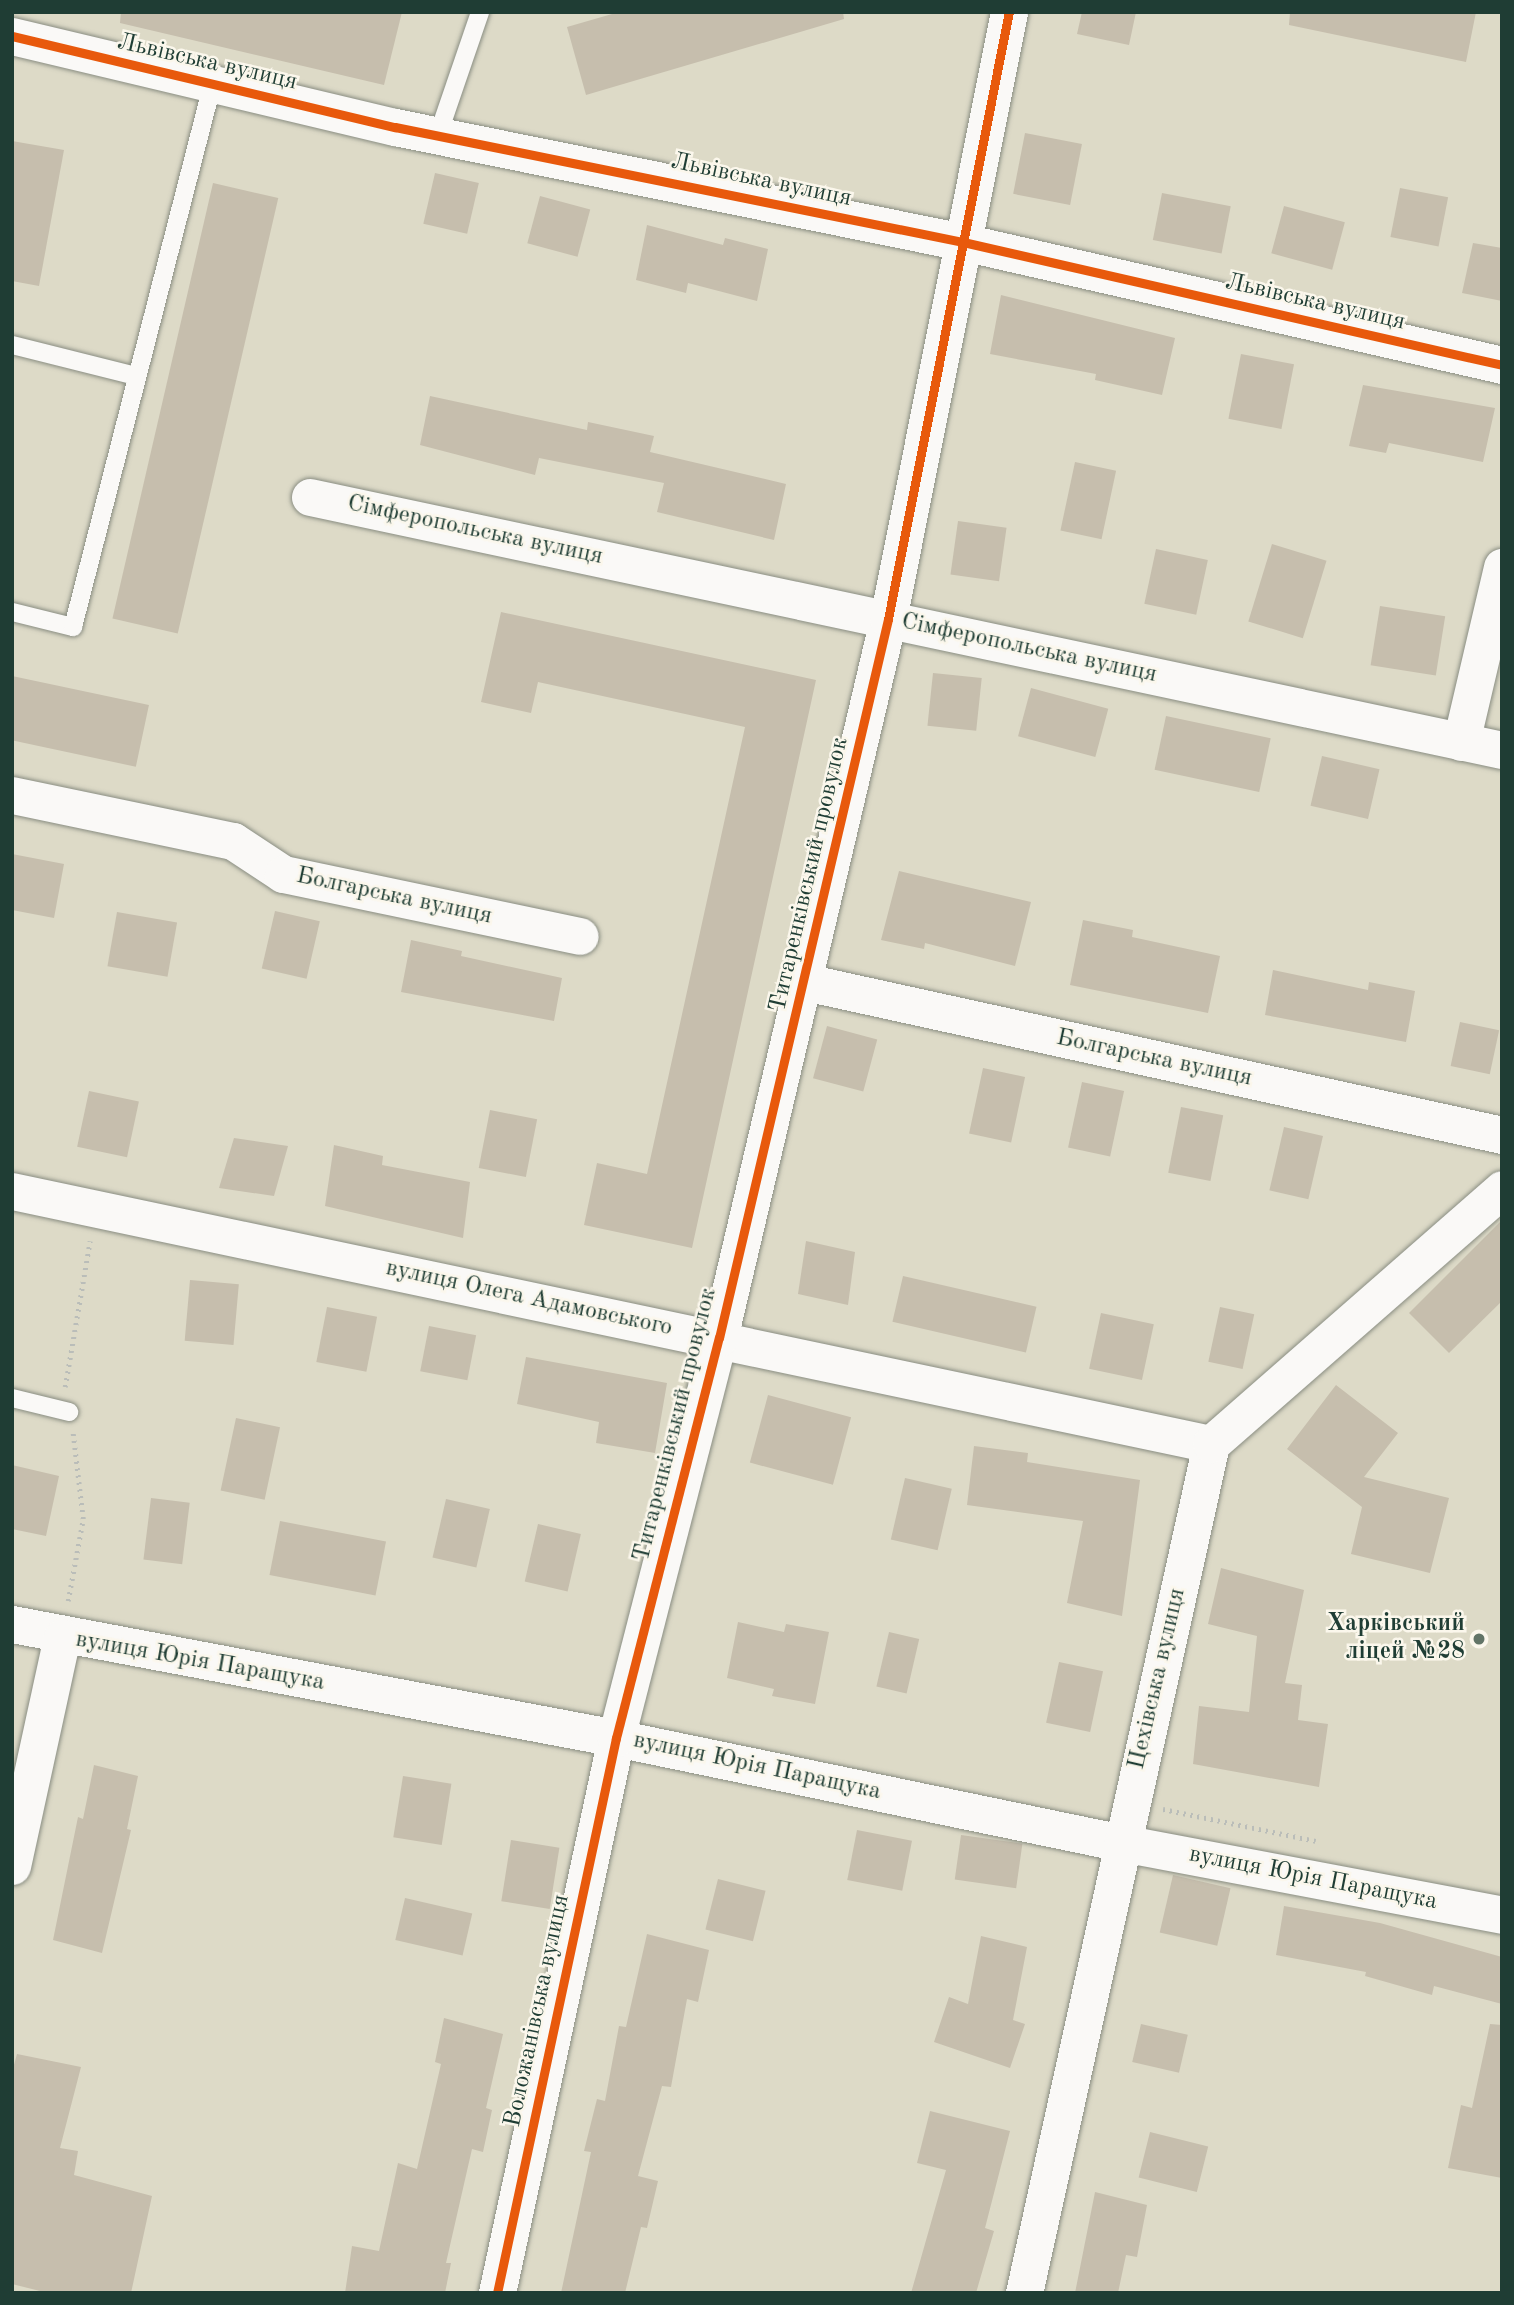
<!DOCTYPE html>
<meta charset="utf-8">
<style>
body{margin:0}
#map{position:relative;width:1514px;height:2305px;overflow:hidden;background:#dddac7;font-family:"Old Standard TT",serif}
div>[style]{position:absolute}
.building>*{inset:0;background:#c6bead;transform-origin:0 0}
.path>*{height:4.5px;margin-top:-2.25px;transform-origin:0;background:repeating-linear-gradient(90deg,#babdb9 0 2px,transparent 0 7px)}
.roads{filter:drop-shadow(0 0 2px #898d82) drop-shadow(0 0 2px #898d82)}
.lane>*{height:18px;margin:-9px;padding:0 9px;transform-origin:9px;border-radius:9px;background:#faf9f7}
.street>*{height:37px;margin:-18.5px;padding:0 18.5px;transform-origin:18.5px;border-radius:18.5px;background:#faf9f7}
.cycleway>*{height:9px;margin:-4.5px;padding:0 4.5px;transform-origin:4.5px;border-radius:4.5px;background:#e8590c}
.dots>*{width:19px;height:19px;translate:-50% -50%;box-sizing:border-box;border:4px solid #fbf7ec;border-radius:50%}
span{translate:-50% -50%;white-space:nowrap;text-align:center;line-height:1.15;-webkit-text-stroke:5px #fbf7ec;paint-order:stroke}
.street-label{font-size:24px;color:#1f3d34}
.poi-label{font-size:24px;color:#1f3d34;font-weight:700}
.right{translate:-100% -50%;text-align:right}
.frame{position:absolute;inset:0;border:14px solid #1f3d34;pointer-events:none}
</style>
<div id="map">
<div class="building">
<div style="clip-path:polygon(121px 12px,402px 12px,384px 85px,120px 23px)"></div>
<div style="clip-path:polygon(619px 12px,843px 12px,844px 19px,586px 95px,567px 27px)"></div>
<div style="clip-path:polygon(1082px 12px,1136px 12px,1129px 45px,1077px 34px)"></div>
<div style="clip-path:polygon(1290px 12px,1476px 12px,1466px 62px,1289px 25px)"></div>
<div style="left:1025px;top:133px;width:58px;height:62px;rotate:11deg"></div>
<div style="clip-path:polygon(12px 141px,64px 150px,39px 286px,12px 281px)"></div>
<div style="left:435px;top:173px;width:45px;height:52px;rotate:13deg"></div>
<div style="left:213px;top:183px;width:67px;height:447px;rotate:13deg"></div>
<div style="left:1400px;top:188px;width:49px;height:50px;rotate:11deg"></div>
<div style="left:1162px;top:193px;width:70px;height:48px;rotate:11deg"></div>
<div style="left:540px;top:196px;width:52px;height:49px;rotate:15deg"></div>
<div style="left:1284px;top:206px;width:63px;height:49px;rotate:15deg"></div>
<div style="clip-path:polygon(647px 225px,723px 245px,725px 238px,768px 249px,757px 301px,688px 283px,686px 293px,636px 280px)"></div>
<div style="clip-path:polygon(1473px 243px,1502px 248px,1502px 301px,1462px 293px)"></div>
<div style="clip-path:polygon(1001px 295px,1175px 338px,1162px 395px,1095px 380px,1096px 374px,990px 354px)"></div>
<div style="left:1241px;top:354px;width:54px;height:66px;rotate:11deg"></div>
<div style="clip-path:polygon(1363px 385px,1495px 408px,1483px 462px,1389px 443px,1386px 453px,1349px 446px)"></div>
<div style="clip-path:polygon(430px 396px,587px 430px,588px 422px,654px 436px,650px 452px,786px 484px,774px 540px,657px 512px,664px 483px,539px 458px,535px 475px,420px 445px)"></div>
<div style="left:1075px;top:462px;width:42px;height:70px;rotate:12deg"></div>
<div style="left:958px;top:521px;width:49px;height:54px;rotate:8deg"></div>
<div style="left:1272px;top:544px;width:57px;height:81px;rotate:17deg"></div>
<div style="left:1156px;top:549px;width:53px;height:56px;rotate:12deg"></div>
<div style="left:1380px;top:606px;width:66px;height:60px;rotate:9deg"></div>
<div style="clip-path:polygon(501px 612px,816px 680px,692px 1248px,584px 1225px,597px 1163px,647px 1174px,745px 727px,538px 682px,531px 713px,481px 702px)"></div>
<div style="left:933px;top:673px;width:49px;height:53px;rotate:6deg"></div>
<div style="left:12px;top:676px;width:140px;height:63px;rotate:12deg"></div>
<div style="left:1031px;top:688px;width:80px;height:50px;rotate:15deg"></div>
<div style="left:1166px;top:716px;width:107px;height:55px;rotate:12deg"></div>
<div style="left:1322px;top:756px;width:59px;height:51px;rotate:13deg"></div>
<div style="clip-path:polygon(12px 854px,64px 864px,54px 918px,12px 910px)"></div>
<div style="clip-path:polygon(899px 871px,1031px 902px,1015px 966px,925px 943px,924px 949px,881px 940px)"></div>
<div style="left:275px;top:911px;width:46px;height:59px;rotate:13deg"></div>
<div style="left:117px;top:912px;width:61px;height:55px;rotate:10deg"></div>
<div style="clip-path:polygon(1083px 920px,1133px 930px,1132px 937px,1220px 956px,1208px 1013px,1070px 985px)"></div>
<div style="clip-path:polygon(411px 940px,462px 951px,461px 956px,562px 978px,554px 1021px,401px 992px)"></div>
<div style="clip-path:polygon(1273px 970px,1368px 990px,1369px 982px,1415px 991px,1406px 1042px,1265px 1015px)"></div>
<div style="left:1460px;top:1022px;width:40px;height:45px;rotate:12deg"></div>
<div style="left:827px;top:1026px;width:52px;height:54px;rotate:15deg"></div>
<div style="left:983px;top:1068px;width:43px;height:67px;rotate:12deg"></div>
<div style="left:1082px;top:1082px;width:43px;height:67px;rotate:12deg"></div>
<div style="left:89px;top:1091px;width:51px;height:57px;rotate:12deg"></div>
<div style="left:1181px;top:1107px;width:43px;height:67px;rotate:11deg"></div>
<div style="left:490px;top:1110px;width:48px;height:59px;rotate:11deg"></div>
<div style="left:1284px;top:1127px;width:40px;height:65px;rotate:13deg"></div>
<div style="clip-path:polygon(234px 1138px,288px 1146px,274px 1196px,219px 1188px)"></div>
<div style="clip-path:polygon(334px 1145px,383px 1156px,382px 1165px,470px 1182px,463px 1238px,325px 1206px)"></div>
<div style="clip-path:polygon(1502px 1220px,1502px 1301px,1449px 1353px,1409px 1313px)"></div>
<div style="clip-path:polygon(806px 1241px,855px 1252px,848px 1305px,798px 1294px)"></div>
<div style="left:903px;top:1276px;width:137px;height:47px;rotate:13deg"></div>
<div style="left:190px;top:1280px;width:49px;height:61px;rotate:5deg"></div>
<div style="left:327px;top:1307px;width:51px;height:56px;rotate:11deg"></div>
<div style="left:1220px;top:1307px;width:35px;height:56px;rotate:12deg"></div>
<div style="left:1101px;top:1313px;width:54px;height:57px;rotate:12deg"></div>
<div style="left:429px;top:1326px;width:48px;height:46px;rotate:11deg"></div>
<div style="clip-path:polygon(526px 1357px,667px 1383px,655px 1453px,596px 1443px,599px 1422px,517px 1404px)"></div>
<div style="clip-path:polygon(1336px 1385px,1398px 1433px,1364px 1477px,1449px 1498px,1430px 1573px,1351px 1554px,1362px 1507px,1287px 1449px)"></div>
<div style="left:768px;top:1395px;width:86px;height:70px;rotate:15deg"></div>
<div style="left:236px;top:1418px;width:45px;height:74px;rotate:12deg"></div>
<div style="clip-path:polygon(974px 1446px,1028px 1453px,1027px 1462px,1140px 1480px,1122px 1616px,1067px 1603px,1083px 1521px,967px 1505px)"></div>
<div style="clip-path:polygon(12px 1465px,59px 1476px,46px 1536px,12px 1529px)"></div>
<div style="left:905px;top:1478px;width:48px;height:63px;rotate:13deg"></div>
<div style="left:151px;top:1498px;width:39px;height:62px;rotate:7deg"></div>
<div style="left:446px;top:1499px;width:45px;height:60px;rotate:13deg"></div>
<div style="left:280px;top:1521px;width:108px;height:55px;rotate:11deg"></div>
<div style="left:538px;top:1524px;width:44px;height:59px;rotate:13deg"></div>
<div style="clip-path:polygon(1221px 1568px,1304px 1590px,1285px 1683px,1302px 1685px,1298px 1720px,1328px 1724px,1319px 1787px,1193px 1764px,1199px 1706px,1249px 1712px,1257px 1636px,1208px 1624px)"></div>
<div style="clip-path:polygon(738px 1622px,784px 1632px,786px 1624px,829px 1632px,815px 1704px,772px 1696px,774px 1689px,727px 1678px)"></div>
<div style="left:889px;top:1632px;width:31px;height:56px;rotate:13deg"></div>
<div style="left:1059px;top:1662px;width:45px;height:62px;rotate:12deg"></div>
<div style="clip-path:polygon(94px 1765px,138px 1776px,127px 1829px,131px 1830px,102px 1953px,53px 1940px,78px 1817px,83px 1819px)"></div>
<div style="left:403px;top:1776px;width:49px;height:62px;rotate:9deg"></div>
<div style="left:857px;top:1830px;width:56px;height:51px;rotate:11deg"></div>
<div style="left:961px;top:1835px;width:62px;height:45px;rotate:8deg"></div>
<div style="left:511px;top:1840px;width:49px;height:62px;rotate:9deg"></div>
<div style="left:1173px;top:1875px;width:59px;height:59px;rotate:13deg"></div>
<div style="left:718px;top:1879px;width:49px;height:52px;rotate:14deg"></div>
<div style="left:405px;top:1898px;width:69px;height:43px;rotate:13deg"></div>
<div style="clip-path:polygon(1284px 1906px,1380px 1923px,1502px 1957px,1502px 2004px,1434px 1986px,1432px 1995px,1365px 1976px,1366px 1972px,1276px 1955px)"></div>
<div style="clip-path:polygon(647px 1934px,709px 1950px,698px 2002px,687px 1999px,671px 2087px,662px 2086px,638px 2176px,658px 2181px,647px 2228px,641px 2227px,625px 2293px,561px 2293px,591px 2152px,584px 2151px,597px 2099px,605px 2101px,619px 2026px,626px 2027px)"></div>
<div style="clip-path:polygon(981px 1936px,1027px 1947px,1013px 2020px,1025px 2024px,1010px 2068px,934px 2042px,949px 1997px,968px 2004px)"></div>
<div style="clip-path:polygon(444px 2018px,503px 2034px,486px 2108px,492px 2110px,483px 2152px,472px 2149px,446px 2263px,451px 2263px,445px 2293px,345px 2293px,352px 2246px,379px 2251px,398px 2163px,417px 2169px,441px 2064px,435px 2062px)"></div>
<div style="left:1141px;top:2024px;width:48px;height:39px;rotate:13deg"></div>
<div style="clip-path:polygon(1490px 2024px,1502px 2025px,1502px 2178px,1448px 2168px,1461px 2105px,1472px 2108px)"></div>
<div style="clip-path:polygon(17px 2054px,81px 2067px,60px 2148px,78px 2151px,74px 2175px,152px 2196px,131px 2293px,48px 2293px,12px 2284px,12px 2072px)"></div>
<div style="clip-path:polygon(930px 2111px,1010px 2131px,985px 2228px,994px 2231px,976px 2293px,911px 2293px,946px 2170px,917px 2163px)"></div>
<div style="left:1150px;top:2132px;width:60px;height:47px;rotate:14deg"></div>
<div style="clip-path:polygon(1095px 2192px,1147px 2205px,1137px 2257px,1126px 2255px,1118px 2293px,1075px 2293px)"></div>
</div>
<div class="path">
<div style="left:65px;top:1387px;width:148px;rotate:-80.3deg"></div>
<div style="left:68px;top:1601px;width:83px;rotate:-79.6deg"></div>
<div style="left:83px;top:1519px;width:86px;rotate:-96.7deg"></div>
<div style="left:1163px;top:1809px;width:156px;rotate:11.8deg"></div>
</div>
<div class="roads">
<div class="lane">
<div style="left:438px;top:135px;width:130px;rotate:-71.1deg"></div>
<div style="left:12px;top:345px;width:128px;rotate:14deg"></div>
<div style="left:12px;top:612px;width:63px;rotate:13.8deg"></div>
<div style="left:73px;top:627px;width:559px;rotate:-75.59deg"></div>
<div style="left:12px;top:1398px;width:59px;rotate:13.8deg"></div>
</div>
<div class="street">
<div style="left:12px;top:36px;width:394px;rotate:13.4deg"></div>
<div style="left:395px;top:127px;width:580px;rotate:11.45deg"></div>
<div style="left:963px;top:242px;width:553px;rotate:12.85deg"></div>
<div style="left:310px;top:497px;width:1219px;rotate:11.98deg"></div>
<div style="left:1461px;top:742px;width:180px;rotate:-76.8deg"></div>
<div style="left:12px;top:795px;width:226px;rotate:11.8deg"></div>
<div style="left:233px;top:841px;width:60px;rotate:33.4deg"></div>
<div style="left:283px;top:874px;width:303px;rotate:11.8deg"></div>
<div style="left:805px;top:982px;width:714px;rotate:12.38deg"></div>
<div style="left:12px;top:1191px;width:1225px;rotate:11.92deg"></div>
<div style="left:12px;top:1624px;width:615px;rotate:10.69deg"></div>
<div style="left:616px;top:1738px;width:517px;rotate:11.72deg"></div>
<div style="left:1122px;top:1843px;width:387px;rotate:10.7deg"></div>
<div style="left:12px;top:1866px;width:234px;rotate:-77.7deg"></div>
<div style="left:497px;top:2293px;width:568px;rotate:-77.9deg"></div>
<div style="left:616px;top:1738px;width:413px;rotate:-75.6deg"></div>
<div style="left:719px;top:1338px;width:739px;rotate:-76.77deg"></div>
<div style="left:888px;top:619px;width:619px;rotate:-78.73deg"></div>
<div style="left:1024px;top:2293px;width:869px;rotate:-77.58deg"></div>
<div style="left:1211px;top:1444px;width:387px;rotate:-41.2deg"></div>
</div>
</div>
<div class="cycleway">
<div style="left:12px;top:36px;width:394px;rotate:13.4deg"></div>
<div style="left:395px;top:127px;width:580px;rotate:11.45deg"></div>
<div style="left:963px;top:242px;width:553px;rotate:12.85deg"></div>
<div style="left:497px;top:2293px;width:568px;rotate:-77.9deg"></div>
<div style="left:616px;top:1738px;width:413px;rotate:-75.6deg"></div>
<div style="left:719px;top:1338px;width:739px;rotate:-76.77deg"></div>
<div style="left:888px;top:619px;width:619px;rotate:-78.73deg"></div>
</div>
<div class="dots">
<div style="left:1479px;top:1639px;background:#627467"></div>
</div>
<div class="street-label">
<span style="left:207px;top:63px;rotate:13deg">Львівська вулиця</span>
<span style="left:761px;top:181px;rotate:12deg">Львівська вулиця</span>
<span style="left:1315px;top:303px;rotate:13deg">Львівська вулиця</span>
<span style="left:475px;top:531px;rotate:12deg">Сімферопольська вулиця</span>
<span style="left:1029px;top:649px;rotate:12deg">Сімферопольська вулиця</span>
<span style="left:810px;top:875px;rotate:-77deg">Титаренківський провулок</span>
<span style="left:394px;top:897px;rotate:12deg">Болгарська вулиця</span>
<span style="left:1154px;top:1059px;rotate:12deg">Болгарська вулиця</span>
<span style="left:529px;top:1299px;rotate:12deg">вулиця Олега Адамовського</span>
<span style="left:676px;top:1425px;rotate:-76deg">Титаренківський провулок</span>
<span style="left:200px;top:1662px;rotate:10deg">вулиця Юрія Паращука</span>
<span style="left:1158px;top:1679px;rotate:-77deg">Цехівська вулиця</span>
<span style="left:757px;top:1767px;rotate:12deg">вулиця Юрія Паращука</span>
<span style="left:1313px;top:1879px;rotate:11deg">вулиця Юрія Паращука</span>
<span style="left:538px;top:2011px;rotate:-78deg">Воложанівська вулиця</span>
</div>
<div class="poi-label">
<span class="right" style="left:1465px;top:1639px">Харківський<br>ліцей №28</span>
</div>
<div class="frame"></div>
</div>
